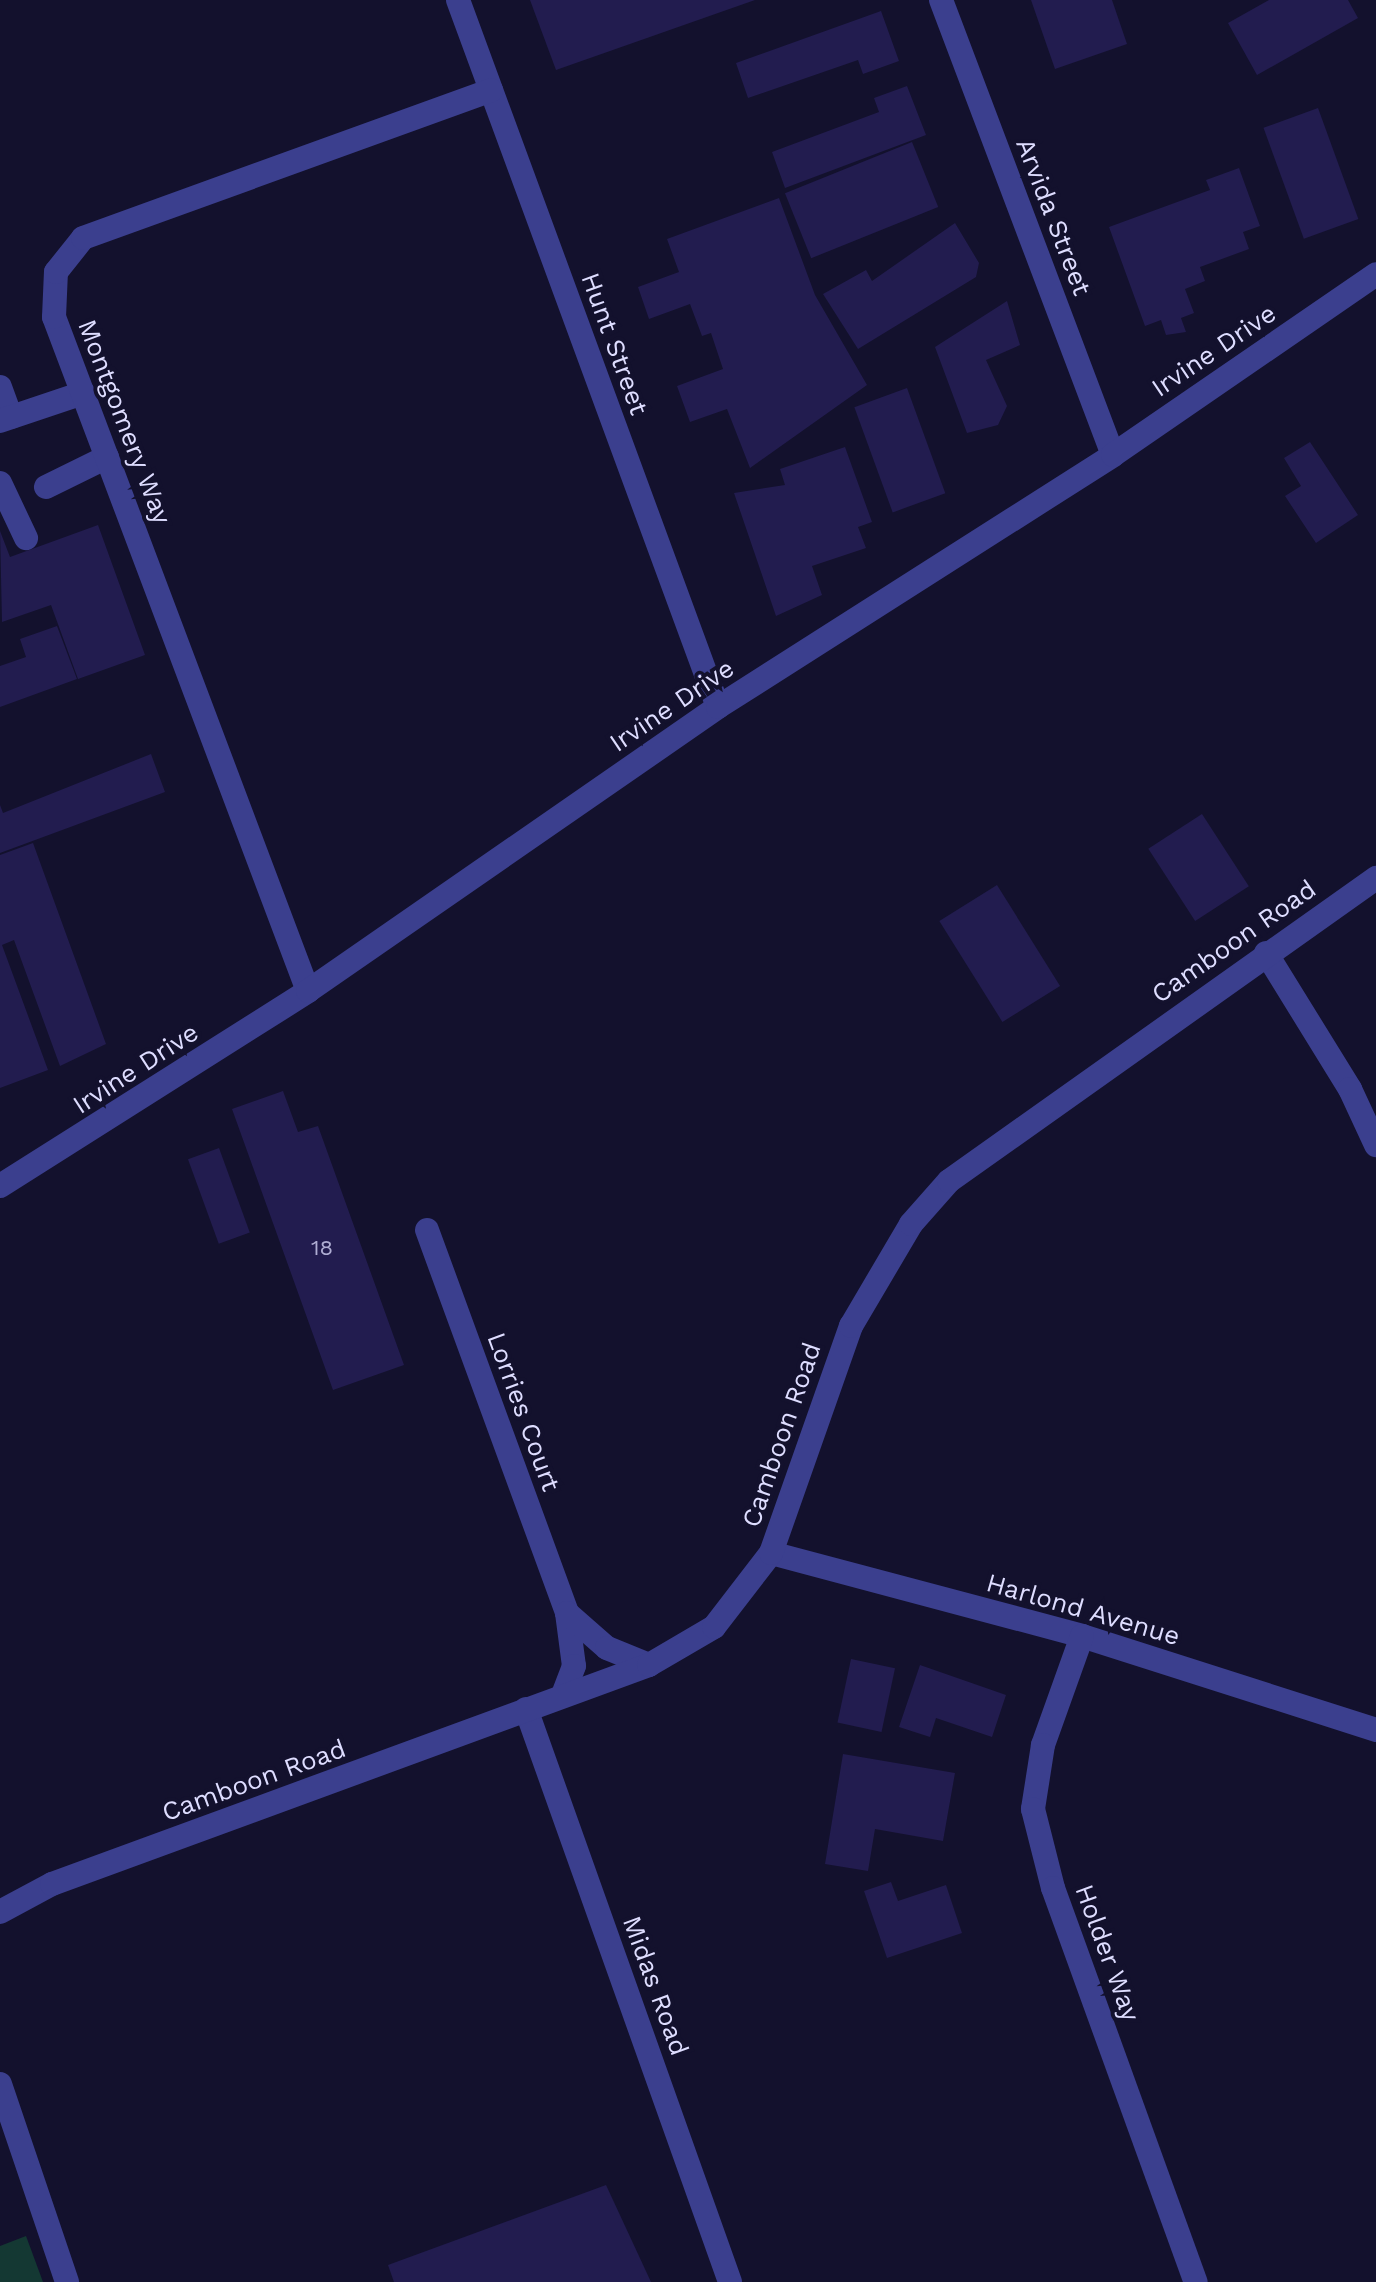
<!DOCTYPE html>
<style>
body{margin:0}
#map{position:relative;width:1376px;height:2282px;overflow:hidden;background:#13112d;font-family:"Work Sans",sans-serif}
div>[style]{position:absolute}
.green>*{inset:0;background:#143833}
.building>*{inset:0;background:#221c4f;transform-origin:0 0}
.minor>*{height:24px;margin:-12px;padding:0 12px;transform-origin:12px;border-radius:12px;background:#3b3f8e}
span{translate:-50% -50%;white-space:nowrap;text-align:center;line-height:1.15;-webkit-text-stroke:8px #13112d;paint-order:stroke}
.number-label{font-size:22px;color:#afadd3}
.number-label span{-webkit-text-stroke-width:0}
.street-label{font-size:26px;color:#deddff}
</style>
<div id="map">
<div class="green">
<div style="clip-path:polygon(26px 2236px,43px 2282px,0 2282px,0 2246px)"></div>
</div>
<div class="building">
<div style="clip-path:polygon(530px 0,755px 0,556px 70px)"></div>
<div style="clip-path:polygon(1031px 0,1112px 0,1127px 44px,1055px 69px)"></div>
<div style="clip-path:polygon(1269px 0,1348px 0,1358px 18px,1257px 75px,1228px 23px)"></div>
<div style="clip-path:polygon(881px 11px,899px 61px,863px 74px,858px 60px,748px 98px,736px 63px)"></div>
<div style="clip-path:polygon(907px 86px,926px 135px,785px 188px,772px 152px,879px 112px,874px 98px)"></div>
<div style="left:1318px;top:108px;width:118px;height:58px;rotate:70deg"></div>
<div style="left:912px;top:142px;width:70px;height:137px;rotate:68deg"></div>
<div style="clip-path:polygon(1239px 168px,1260px 226px,1243px 232px,1249px 249px,1200px 267px,1205px 281px,1185px 289px,1194px 313px,1181px 318px,1186px 332px,1166px 335px,1161px 320px,1145px 326px,1109px 227px,1210px 190px,1206px 180px)"></div>
<div style="clip-path:polygon(779px 198px,815px 295px,867px 385px,750px 468px,727px 409px,690px 422px,677px 386px,723px 369px,711px 333px,702px 336px,690px 304px,649px 319px,638px 287px,679px 272px,667px 239px)"></div>
<div style="clip-path:polygon(955px 223px,979px 263px,976px 277px,858px 349px,823px 294px,866px 270px,872px 281px)"></div>
<div style="clip-path:polygon(1007px 301px,1020px 345px,986px 360px,1007px 406px,998px 425px,967px 433px,935px 347px)"></div>
<div style="left:907px;top:388px;width:112px;height:56px;rotate:70deg"></div>
<div style="clip-path:polygon(1310px 442px,1358px 515px,1316px 543px,1285px 496px,1301px 486px,1284px 458px)"></div>
<div style="clip-path:polygon(845px 447px,872px 522px,858px 527px,866px 548px,812px 566px,822px 595px,776px 616px,734px 493px,785px 485px,780px 469px)"></div>
<div style="clip-path:polygon(98px 525px,145px 655px,78px 679px,51px 605px,2px 622px,0 531px,10px 557px)"></div>
<div style="clip-path:polygon(57px 626px,77px 679px,0 707px,0 666px,26px 657px,20px 639px)"></div>
<div style="clip-path:polygon(151px 754px,165px 792px,0 853px,0 805px,3px 813px)"></div>
<div style="left:1202px;top:814px;width:86px;height:64px;rotate:57deg"></div>
<div style="clip-path:polygon(33px 843px,106px 1044px,60px 1066px,14px 940px,2px 945px,48px 1070px,0 1088px,0 855px)"></div>
<div style="left:997px;top:885px;width:119px;height:68px;rotate:58deg"></div>
<div style="clip-path:polygon(283px 1091px,298px 1132px,318px 1126px,404px 1365px,333px 1390px,232px 1109px)"></div>
<div style="left:219px;top:1148px;width:90px;height:33px;rotate:70deg"></div>
<div style="left:851px;top:1659px;width:45px;height:65px;rotate:12deg"></div>
<div style="clip-path:polygon(920px 1665px,1006px 1695px,992px 1737px,936px 1718px,930px 1737px,899px 1727px)"></div>
<div style="clip-path:polygon(843px 1754px,955px 1773px,943px 1841px,875px 1829px,868px 1871px,825px 1864px)"></div>
<div style="clip-path:polygon(891px 1882px,898px 1901px,946px 1885px,962px 1933px,887px 1958px,864px 1891px)"></div>
<div style="clip-path:polygon(606px 2185px,651px 2282px,394px 2282px,388px 2265px)"></div>
</div>
<div class="minor">
<div style="left:458px;top:0;width:753px;rotate:69.81deg"></div>
<div style="left:941px;top:0;width:486px;rotate:69.3deg"></div>
<div style="left:0;top:387px;width:32px;rotate:70deg"></div>
<div style="left:0;top:421px;width:88px;rotate:-18.6deg"></div>
<div style="left:0;top:483px;width:61px;rotate:64.7deg"></div>
<div style="left:46px;top:487px;width:68px;rotate:-26.2deg"></div>
<div style="left:1266px;top:953px;width:160px;rotate:58.3deg"></div>
<div style="left:1350px;top:1089px;width:62px;rotate:65.1deg"></div>
<div style="left:308px;top:991px;width:720px;rotate:-110.65deg"></div>
<div style="left:54px;top:317px;width:45px;rotate:-87.5deg"></div>
<div style="left:56px;top:272px;width:43px;rotate:-51.5deg"></div>
<div style="left:83px;top:238px;width:434px;rotate:-19.9deg"></div>
<div style="left:0;top:1186px;width:365px;rotate:-32.3deg"></div>
<div style="left:308px;top:991px;width:499px;rotate:-34.7deg"></div>
<div style="left:718px;top:707px;width:469px;rotate:-32.5deg"></div>
<div style="left:1113px;top:455px;width:319px;rotate:-34.5deg"></div>
<div style="left:427px;top:1230px;width:408px;rotate:69.9deg"></div>
<div style="left:567px;top:1613px;width:53px;rotate:82.5deg"></div>
<div style="left:574px;top:1666px;width:31px;rotate:111deg"></div>
<div style="left:771px;top:1553px;width:322px;rotate:14.9deg"></div>
<div style="left:1082px;top:1636px;width:309px;rotate:17.7deg"></div>
<div style="left:567px;top:1613px;width:53px;rotate:41.2deg"></div>
<div style="left:607px;top:1648px;width:45px;rotate:22deg"></div>
<div style="left:1082px;top:1636px;width:116px;rotate:109.7deg"></div>
<div style="left:1043px;top:1745px;width:65px;rotate:98.9deg"></div>
<div style="left:1033px;top:1809px;width:81px;rotate:75.8deg"></div>
<div style="left:1053px;top:1888px;width:419px;rotate:70.1deg"></div>
<div style="left:526px;top:1709px;width:608px;rotate:70.4deg"></div>
<div style="left:0;top:1912px;width:59px;rotate:-28.3deg"></div>
<div style="left:52px;top:1884px;width:636px;rotate:-20.14deg"></div>
<div style="left:649px;top:1665px;width:75px;rotate:-30.3deg"></div>
<div style="left:714px;top:1627px;width:93px;rotate:-52.4deg"></div>
<div style="left:771px;top:1553px;width:241px;rotate:-70.6deg"></div>
<div style="left:851px;top:1326px;width:118px;rotate:-59.5deg"></div>
<div style="left:911px;top:1224px;width:57px;rotate:-48.5deg"></div>
<div style="left:949px;top:1181px;width:524px;rotate:-35.36deg"></div>
<div style="left:0;top:2084px;width:209px;rotate:71.3deg"></div>
</div>
<div class="number-label">
<span style="left:322px;top:1248px">18</span>
</div>
<div class="street-label">
<span style="left:1053px;top:217px;rotate:69deg">Arvida Street</span>
<span style="left:614px;top:344px;rotate:70deg">Hunt Street</span>
<span style="left:1214px;top:351px;rotate:-34deg">Irvine Drive</span>
<span style="left:124px;top:422px;rotate:69deg">Montgomery Way</span>
<span style="left:672px;top:706px;rotate:-34deg">Irvine Drive</span>
<span style="left:1234px;top:942px;rotate:-35deg">Camboon Road</span>
<span style="left:136px;top:1069px;rotate:-33deg">Irvine Drive</span>
<span style="left:523px;top:1412px;rotate:70deg">Lorries Court</span>
<span style="left:782px;top:1435px;rotate:-71deg">Camboon Road</span>
<span style="left:1083px;top:1610px;rotate:16deg">Harlond Avenue</span>
<span style="left:254px;top:1781px;rotate:-20deg">Camboon Road</span>
<span style="left:1107px;top:1953px;rotate:70deg">Holder Way</span>
<span style="left:655px;top:1986px;rotate:70deg">Midas Road</span>
</div>
</div>
